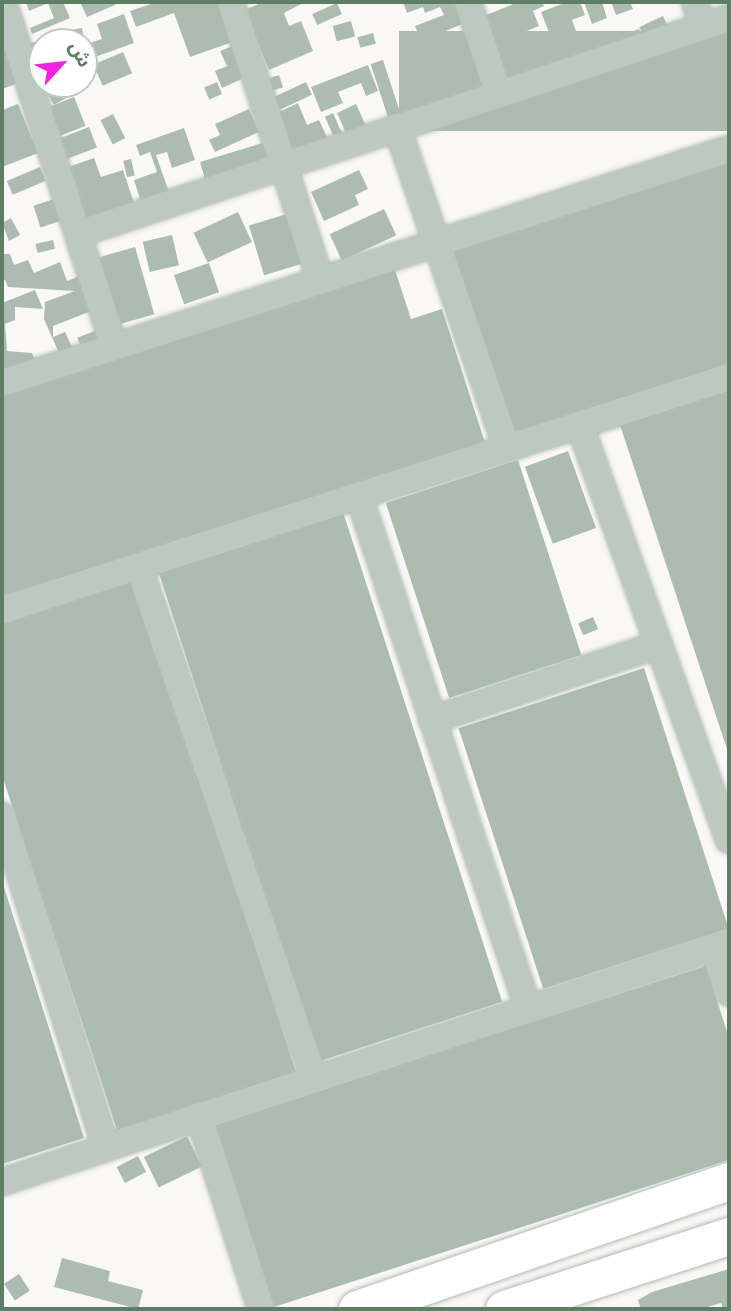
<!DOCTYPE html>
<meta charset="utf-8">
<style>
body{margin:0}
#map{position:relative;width:731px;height:1311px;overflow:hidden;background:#faf7f7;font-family:Cabin,"Noto Sans Arabic",sans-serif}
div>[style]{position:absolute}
.building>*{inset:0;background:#adbcb0;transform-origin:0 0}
.roads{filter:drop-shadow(0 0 2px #b0bdb3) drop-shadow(0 0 2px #b0bdb3)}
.street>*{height:26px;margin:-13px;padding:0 13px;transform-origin:13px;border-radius:13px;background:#bdc8c0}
.secondary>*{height:37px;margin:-18.5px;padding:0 18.5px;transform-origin:18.5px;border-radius:18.5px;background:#fff}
span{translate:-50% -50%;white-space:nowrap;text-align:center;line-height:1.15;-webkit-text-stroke:7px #fff;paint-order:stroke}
.frame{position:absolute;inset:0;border:4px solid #5e7e66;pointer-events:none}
.north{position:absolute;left:28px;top:28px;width:70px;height:70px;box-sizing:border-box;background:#fff;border:2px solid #bfcbc2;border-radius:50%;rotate:63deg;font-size:19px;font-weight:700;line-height:28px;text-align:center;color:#5e7e66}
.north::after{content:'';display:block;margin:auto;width:24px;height:32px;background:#ee22e0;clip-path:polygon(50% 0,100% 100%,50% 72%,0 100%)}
</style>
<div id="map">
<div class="building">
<div style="clip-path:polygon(26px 2px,63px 2px,70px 18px,32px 34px,30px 28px,54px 18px,48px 3px,29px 11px)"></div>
<div style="clip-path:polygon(80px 2px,114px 2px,115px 5px,87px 17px)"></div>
<div style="clip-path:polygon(157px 2px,225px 2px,238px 40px,190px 57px,174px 13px,136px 27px,130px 11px)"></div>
<div style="clip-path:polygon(263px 2px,305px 2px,284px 13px,289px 26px,301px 21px,313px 51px,269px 70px,245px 10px)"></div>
<div style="clip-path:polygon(403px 2px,456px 2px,465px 23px,421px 41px,415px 26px,444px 15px,440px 7px,425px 13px,423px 7px,407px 13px)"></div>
<div style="clip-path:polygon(518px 2px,542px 2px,544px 6px,533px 11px,539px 26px,489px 46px,477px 19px)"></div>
<div style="clip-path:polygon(567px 2px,580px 2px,585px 15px,572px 20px,580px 42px,593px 37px,601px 57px,504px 87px,490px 51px,540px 32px,549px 56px,557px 53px,541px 12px)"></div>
<div style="clip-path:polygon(584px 2px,602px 2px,607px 18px,592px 24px)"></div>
<div style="clip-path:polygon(611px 2px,630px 2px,633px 9px,616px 15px)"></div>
<div style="left:337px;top:3px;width:12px;height:27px;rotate:66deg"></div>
<div style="clip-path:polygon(124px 14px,134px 43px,84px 61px,84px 45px,102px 39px,97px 24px)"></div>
<div style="left:663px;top:16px;width:17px;height:26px;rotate:65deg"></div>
<div style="left:351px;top:21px;width:16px;height:19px;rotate:75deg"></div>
<div style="left:82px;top:28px;width:11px;height:12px;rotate:80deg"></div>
<div style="clip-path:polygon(639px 29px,644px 43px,613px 46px,610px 39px)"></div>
<div style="left:729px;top:31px;width:100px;height:330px;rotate:90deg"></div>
<div style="left:373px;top:33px;width:11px;height:16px;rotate:75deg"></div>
<div style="clip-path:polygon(64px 36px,65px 42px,42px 42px,42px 58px,34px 60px,30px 43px)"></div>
<div style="clip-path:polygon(470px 39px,492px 100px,439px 106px,422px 57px)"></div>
<div style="clip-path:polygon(233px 46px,246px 77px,222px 88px,215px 71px,227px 66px,220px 51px)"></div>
<div style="clip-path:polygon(7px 49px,19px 83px,2px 89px,2px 50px)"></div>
<div style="left:123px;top:52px;width:23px;height:32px;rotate:67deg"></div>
<div style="left:383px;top:60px;width:63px;height:13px;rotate:72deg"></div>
<div style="clip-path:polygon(368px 65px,378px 91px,366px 96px,361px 83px,338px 92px,343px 103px,321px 112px,311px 87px)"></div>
<div style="left:279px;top:75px;width:13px;height:12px;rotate:72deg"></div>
<div style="left:217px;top:82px;width:13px;height:14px;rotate:67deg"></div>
<div style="left:306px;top:82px;width:14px;height:36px;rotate:65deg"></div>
<div style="clip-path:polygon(42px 84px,82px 84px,84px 88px,54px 105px)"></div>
<div style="left:74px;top:97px;width:31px;height:27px;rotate:68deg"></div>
<div style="clip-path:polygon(298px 103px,307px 125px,319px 120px,332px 148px,296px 163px,275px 114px)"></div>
<div style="clip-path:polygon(18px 104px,38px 153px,2px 167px,2px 110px)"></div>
<div style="clip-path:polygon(356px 104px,366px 126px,350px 142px,337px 113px)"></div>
<div style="clip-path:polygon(249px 109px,259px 132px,215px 152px,209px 140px,220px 135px,215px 124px)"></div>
<div style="left:333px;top:113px;width:27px;height:9px;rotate:66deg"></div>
<div style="left:113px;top:114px;width:27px;height:14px;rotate:63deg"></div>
<div style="left:89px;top:127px;width:22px;height:34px;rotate:69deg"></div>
<div style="clip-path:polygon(184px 128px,195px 160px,172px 168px,167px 152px,156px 155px,169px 192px,141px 202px,134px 180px,157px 172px,150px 152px,140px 156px,136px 145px)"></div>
<div style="clip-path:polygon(269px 141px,275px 158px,207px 186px,200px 162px)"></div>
<div style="clip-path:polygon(94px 158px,101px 177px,123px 170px,136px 209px,88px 225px,68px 167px)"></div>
<div style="left:131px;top:159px;width:17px;height:8px;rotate:77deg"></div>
<div style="clip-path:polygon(729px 160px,729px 365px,509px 437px,448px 253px)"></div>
<div style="left:40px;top:167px;width:15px;height:36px;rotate:67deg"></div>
<div style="clip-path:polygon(359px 170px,368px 189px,355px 195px,359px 205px,324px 221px,311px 192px)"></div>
<div style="left:60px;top:197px;width:23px;height:28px;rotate:72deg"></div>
<div style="left:384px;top:209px;width:29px;height:60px;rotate:65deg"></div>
<div style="left:238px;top:212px;width:33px;height:49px;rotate:65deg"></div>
<div style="left:290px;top:213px;width:52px;height:43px;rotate:73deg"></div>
<div style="clip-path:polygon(11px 218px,20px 235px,9px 241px,2px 223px)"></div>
<div style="left:172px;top:235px;width:31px;height:30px;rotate:77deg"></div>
<div style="left:53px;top:240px;width:9px;height:18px;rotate:77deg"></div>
<div style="left:135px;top:247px;width:70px;height:40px;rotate:74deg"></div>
<div style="clip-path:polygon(2px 254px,10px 254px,14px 265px,28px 260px,34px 273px,60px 262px,67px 281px,80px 276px,94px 310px,53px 326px,53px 337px,65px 332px,76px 356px,63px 362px,44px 319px,45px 302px,75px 291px,8px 287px,5px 280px,2px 281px)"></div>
<div style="left:209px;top:263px;width:31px;height:37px;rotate:71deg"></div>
<div style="clip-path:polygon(395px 270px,411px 319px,442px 309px,485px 443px,2px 598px,2px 396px)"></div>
<div style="clip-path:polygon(35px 290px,43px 309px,15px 307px,15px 320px,5px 324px,7px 351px,32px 353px,38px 368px,8px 379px,2px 362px,2px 303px)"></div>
<div style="left:95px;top:331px;width:14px;height:19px;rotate:69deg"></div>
<div style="clip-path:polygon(729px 389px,729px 755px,620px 425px)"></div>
<div style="left:568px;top:451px;width:82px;height:46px;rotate:70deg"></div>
<div style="left:518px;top:460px;width:205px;height:139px;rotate:72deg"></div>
<div style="left:343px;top:512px;width:515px;height:194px;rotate:72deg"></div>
<div style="clip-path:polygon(136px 580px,296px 1072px,117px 1130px,2px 775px,2px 624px)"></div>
<div style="left:593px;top:617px;width:13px;height:16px;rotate:67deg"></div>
<div style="left:644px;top:668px;width:274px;height:195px;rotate:72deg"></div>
<div style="clip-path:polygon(2px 881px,84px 1138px,2px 1164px)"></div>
<div style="clip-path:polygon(706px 966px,729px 1038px,729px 1160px,274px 1307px,215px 1124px)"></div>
<div style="left:187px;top:1136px;width:34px;height:48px;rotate:64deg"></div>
<div style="left:138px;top:1156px;width:18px;height:24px;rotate:63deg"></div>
<div style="clip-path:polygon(62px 1258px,110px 1271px,108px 1281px,143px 1290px,138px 1309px,54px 1287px)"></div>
<div style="clip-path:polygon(729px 1269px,729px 1309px,723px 1309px,721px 1303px,700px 1309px,641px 1309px,638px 1300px,652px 1292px)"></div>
<div style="left:19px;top:1274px;width:20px;height:18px;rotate:57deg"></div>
</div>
<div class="roads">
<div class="street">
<div style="left:3px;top:2px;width:361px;rotate:72.1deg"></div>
<div style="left:231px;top:2px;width:291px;rotate:72.2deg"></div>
<div style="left:468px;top:2px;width:94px;rotate:71.4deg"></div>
<div style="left:695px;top:2px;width:25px;rotate:72deg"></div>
<div style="left:397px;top:127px;width:340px;rotate:71.1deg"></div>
<div style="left:78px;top:234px;width:686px;rotate:-18.36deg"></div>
<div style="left:2px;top:383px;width:764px;rotate:-17.84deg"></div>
<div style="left:580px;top:426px;width:440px;rotate:70.2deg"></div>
<div style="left:359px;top:496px;width:539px;rotate:71.73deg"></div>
<div style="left:139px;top:567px;width:541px;rotate:71.13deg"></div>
<div style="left:2px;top:610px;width:763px;rotate:-17.77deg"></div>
<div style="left:432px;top:720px;width:237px;rotate:-18.4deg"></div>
<div style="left:2px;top:816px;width:348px;rotate:72.6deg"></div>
<div style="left:714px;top:948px;width:47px;rotate:71.6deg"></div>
<div style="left:199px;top:1116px;width:203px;rotate:72.2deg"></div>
<div style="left:2px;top:1182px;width:765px;rotate:-18.2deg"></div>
</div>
<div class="secondary">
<div style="left:357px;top:1309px;width:393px;rotate:-19deg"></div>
<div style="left:504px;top:1309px;width:237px;rotate:-18deg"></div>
</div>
</div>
<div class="frame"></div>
<div class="north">ش</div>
</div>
